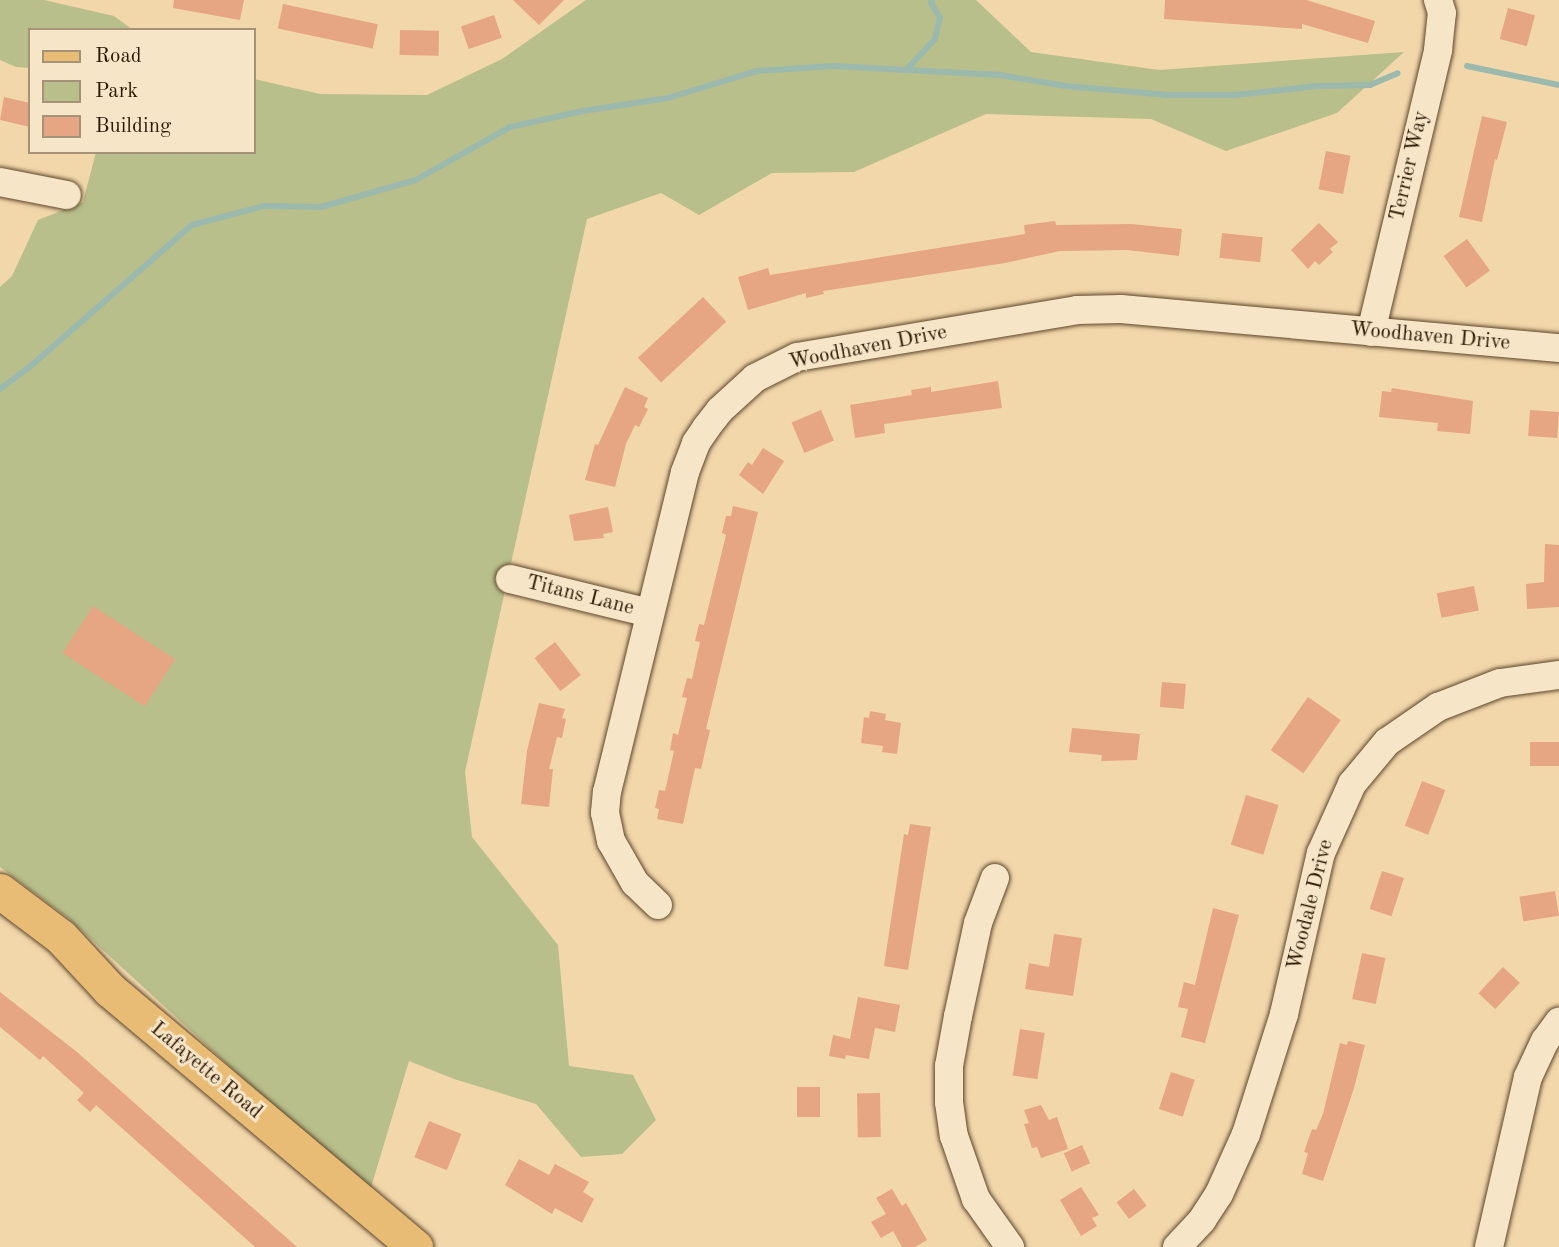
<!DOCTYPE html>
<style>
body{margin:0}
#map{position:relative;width:1559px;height:1247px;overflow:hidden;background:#f2d7ab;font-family:"Old Standard TT",serif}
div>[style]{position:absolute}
.green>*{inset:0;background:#b8bf8b}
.stream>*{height:6px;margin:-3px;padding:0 3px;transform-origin:3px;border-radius:3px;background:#9bb9ad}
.building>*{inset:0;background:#e6a583;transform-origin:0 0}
.roads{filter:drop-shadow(0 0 2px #5d462b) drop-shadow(0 0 2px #5d462b)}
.minor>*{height:28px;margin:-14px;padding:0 14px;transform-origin:14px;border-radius:14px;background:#f7e5c8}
.major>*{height:35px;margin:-17.5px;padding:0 17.5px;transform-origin:17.5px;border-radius:17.5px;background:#e9bc76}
span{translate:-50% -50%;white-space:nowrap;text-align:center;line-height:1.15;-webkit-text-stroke:6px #f7e5c8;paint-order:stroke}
.street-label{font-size:21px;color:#2b1600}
.legend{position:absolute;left:28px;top:28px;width:228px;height:126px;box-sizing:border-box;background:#f7e5c8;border:2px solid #a59278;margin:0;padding:9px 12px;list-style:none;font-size:21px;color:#2b1600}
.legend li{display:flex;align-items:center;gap:14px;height:35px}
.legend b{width:35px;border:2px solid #a59278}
</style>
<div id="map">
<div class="green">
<div style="clip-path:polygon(0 0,44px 0,114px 16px,133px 30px,30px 30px,30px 68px,16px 67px,0 60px)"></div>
<div style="clip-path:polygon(586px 0,976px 0,1031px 52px,1159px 70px,1404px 52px,1337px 113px,1226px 151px,1151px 119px,986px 114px,854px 172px,772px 173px,699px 215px,661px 193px,587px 219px,465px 772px,472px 837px,558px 945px,569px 1066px,633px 1075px,656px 1120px,622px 1154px,581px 1157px,536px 1104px,454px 1079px,409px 1061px,369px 1194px,68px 918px,0 867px,0 287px,12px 276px,38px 220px,83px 202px,96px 152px,254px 152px,254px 79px,320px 94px,427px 95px,502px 59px)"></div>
</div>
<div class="stream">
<div style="left:1467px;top:66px;width:94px;rotate:11.7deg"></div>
<div style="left:906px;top:70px;width:42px;rotate:-46.9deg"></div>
<div style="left:935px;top:39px;width:22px;rotate:-77deg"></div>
<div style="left:940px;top:18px;width:17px;rotate:-121deg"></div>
<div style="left:931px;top:3px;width:3px;rotate:-72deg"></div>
<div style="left:0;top:389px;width:41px;rotate:-37.1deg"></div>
<div style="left:33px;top:364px;width:211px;rotate:-41.2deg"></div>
<div style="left:192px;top:225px;width:74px;rotate:-14.8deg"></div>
<div style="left:264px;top:206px;width:57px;rotate:1deg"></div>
<div style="left:321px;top:207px;width:99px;rotate:-15.9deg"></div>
<div style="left:416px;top:180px;width:108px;rotate:-29.4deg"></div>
<div style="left:510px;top:127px;width:75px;rotate:-12.4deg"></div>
<div style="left:583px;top:111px;width:86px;rotate:-8.7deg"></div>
<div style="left:668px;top:98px;width:93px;rotate:-16.9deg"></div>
<div style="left:757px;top:71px;width:76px;rotate:-3.8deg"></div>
<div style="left:833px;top:66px;width:167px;rotate:3.1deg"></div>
<div style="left:1000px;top:75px;width:67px;rotate:9.5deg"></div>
<div style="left:1066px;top:86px;width:102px;rotate:5deg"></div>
<div style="left:1168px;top:95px;width:67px"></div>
<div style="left:1235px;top:95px;width:83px;rotate:-6.2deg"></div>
<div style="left:1318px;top:86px;width:52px;rotate:-1.1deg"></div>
<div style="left:1370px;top:85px;width:30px;rotate:-23deg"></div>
</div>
<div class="building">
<div style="clip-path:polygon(174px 0,244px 0,240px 20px,173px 8px)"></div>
<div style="clip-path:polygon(513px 0,564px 0,539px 25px)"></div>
<div style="clip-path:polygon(1165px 0,1306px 0,1375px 21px,1368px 43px,1302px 24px,1302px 29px,1164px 19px)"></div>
<div style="left:283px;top:4px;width:97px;height:25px;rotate:12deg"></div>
<div style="left:1508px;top:8px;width:28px;height:32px;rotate:15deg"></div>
<div style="left:494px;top:15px;width:24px;height:35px;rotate:71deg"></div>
<div style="left:400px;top:30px;width:39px;height:25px;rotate:1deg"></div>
<div style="clip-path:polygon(4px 97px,30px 103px,30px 127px,0 120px)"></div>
<div style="clip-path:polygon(1482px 116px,1507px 122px,1497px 160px,1495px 159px,1482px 222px,1459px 217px)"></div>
<div style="left:1326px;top:151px;width:25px;height:39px;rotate:11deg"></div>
<div style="clip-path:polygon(1055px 221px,1056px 225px,1131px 224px,1182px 229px,1179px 256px,1127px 250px,1060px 251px,1005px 263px,823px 291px,824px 294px,806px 298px,806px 293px,748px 310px,738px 277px,768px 268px,770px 275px,1025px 234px,1024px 225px)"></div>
<div style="clip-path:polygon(1319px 223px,1338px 242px,1330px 249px,1333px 252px,1319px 265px,1315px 261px,1308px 269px,1291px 250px)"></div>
<div style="left:1222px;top:233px;width:41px;height:25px;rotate:6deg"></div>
<div style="left:1467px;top:239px;width:39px;height:29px;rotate:54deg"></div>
<div style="left:703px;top:297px;width:34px;height:89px;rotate:47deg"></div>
<div style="clip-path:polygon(998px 381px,1002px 408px,884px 424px,885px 433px,855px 438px,850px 405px,912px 395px,911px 390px,931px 387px,931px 392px)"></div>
<div style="clip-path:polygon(625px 387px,648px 398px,644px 407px,648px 409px,639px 427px,635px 425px,626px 444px,615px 487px,585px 480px,595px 444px,598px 445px)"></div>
<div style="clip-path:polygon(1392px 388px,1473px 401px,1470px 434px,1437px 431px,1438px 423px,1379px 417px,1382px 391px,1391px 392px)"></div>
<div style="left:821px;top:410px;width:33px;height:32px;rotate:67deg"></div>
<div style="left:1530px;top:410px;width:29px;height:26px;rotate:4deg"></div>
<div style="clip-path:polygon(763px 448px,784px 461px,763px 494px,739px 475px,748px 462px,752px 465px)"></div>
<div style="clip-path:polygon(733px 506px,758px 512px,706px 729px,710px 730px,701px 769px,695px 768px,683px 824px,657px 819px,659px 809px,655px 808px,659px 790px,665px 791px,674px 751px,670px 750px,673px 733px,678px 735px,687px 698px,682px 697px,687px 678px,692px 679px,700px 642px,695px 641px,699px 624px,704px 625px,726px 535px,722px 533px,726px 516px,731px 516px)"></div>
<div style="clip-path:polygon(608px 507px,613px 532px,603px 534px,604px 538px,574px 541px,569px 515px)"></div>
<div style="clip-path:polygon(1545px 544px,1559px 545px,1559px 607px,1527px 609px,1526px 584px,1544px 582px)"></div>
<div style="left:1474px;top:586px;width:25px;height:38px;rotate:79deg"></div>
<div style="left:93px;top:606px;width:98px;height:56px;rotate:33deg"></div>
<div style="left:555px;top:642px;width:42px;height:26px;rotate:52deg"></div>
<div style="left:1162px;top:682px;width:24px;height:25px;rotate:5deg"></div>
<div style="left:1308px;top:697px;width:40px;height:65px;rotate:35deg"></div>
<div style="clip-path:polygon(539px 703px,565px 709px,562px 718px,566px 719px,562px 738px,557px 737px,549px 769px,553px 769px,549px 807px,521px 804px,527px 751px)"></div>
<div style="clip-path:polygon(870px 711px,886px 714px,885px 720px,901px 723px,897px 754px,882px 752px,883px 746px,861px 743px,864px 717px,869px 718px)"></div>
<div style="clip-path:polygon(1072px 728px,1140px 734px,1137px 760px,1101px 761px,1102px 755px,1069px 752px)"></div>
<div style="left:1559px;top:742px;width:24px;height:29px;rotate:90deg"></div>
<div style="left:1422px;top:781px;width:25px;height:48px;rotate:21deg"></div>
<div style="left:1246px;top:795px;width:34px;height:52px;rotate:17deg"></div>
<div style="clip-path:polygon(910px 824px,931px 827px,908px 970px,884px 966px,904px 834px,908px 835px)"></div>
<div style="left:1382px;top:871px;width:23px;height:40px;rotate:18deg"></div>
<div style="left:1555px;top:891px;width:25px;height:36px;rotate:81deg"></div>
<div style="clip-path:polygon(1213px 908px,1239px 915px,1205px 1043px,1181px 1037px,1188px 1009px,1178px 1007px,1184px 982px,1195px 985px)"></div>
<div style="clip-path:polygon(1054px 934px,1082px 938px,1073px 996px,1025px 989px,1029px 963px,1049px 967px)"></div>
<div style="left:1362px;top:953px;width:24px;height:47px;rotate:12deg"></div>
<div style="left:1503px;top:967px;width:23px;height:36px;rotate:43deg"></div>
<div style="clip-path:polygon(0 992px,77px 1052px,297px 1247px,255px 1247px,96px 1105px,90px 1112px,77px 1100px,84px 1093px,43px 1056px,40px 1060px,0 1027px)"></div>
<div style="clip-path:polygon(858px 997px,900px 1005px,895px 1032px,875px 1028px,869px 1059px,846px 1055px,845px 1059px,829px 1056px,833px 1035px,850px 1039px)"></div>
<div style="left:1020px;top:1029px;width:25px;height:47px;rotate:9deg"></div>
<div style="clip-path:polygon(1348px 1041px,1365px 1045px,1354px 1088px,1323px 1181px,1302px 1174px,1308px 1153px,1304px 1152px,1312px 1129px,1316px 1130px,1323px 1114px,1340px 1043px,1347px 1045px)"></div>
<div style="left:1171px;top:1072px;width:25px;height:39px;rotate:18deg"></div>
<div style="left:820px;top:1087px;width:30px;height:23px;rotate:90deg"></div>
<div style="left:880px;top:1093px;width:44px;height:23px;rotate:89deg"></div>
<div style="clip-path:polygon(1041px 1105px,1049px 1120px,1057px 1117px,1068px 1149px,1041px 1158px,1037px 1147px,1032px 1148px,1024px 1124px,1029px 1123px,1024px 1110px)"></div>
<div style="left:429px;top:1121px;width:35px;height:39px;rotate:22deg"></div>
<div style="left:1082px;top:1145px;width:20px;height:20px;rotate:66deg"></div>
<div style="clip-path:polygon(519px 1159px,549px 1175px,555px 1164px,589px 1182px,583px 1192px,594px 1199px,582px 1223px,555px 1208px,552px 1214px,505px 1185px)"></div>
<div style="clip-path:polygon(1081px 1187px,1099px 1215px,1092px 1218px,1097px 1226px,1081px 1236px,1060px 1200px)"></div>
<div style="clip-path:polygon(892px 1189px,902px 1206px,906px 1203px,927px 1240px,915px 1247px,902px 1247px,893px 1231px,881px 1238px,871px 1222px,886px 1214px,876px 1198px)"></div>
<div style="left:1134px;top:1189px;width:21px;height:22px;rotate:53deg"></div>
</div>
<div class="roads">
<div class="minor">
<div style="left:0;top:182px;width:68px;rotate:11deg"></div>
<div style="left:1371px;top:332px;width:290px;rotate:-76.6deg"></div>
<div style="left:1438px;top:50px;width:37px;rotate:-84deg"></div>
<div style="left:1442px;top:13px;width:14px;rotate:-107deg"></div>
<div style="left:510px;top:579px;width:144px;rotate:13.7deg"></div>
<div style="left:995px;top:878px;width:48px;rotate:110.7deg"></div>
<div style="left:978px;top:923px;width:95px;rotate:102.1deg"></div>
<div style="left:958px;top:1016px;width:51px;rotate:100.2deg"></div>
<div style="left:949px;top:1066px;width:36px;rotate:90deg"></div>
<div style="left:949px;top:1102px;width:34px;rotate:82deg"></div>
<div style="left:954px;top:1136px;width:67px;rotate:70.8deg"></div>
<div style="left:976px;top:1199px;width:59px;rotate:54.7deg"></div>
<div style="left:658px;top:905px;width:32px;rotate:-136deg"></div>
<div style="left:635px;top:883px;width:48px;rotate:-119.7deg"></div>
<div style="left:611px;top:841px;width:29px;rotate:-102deg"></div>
<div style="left:605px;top:813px;width:21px;rotate:-85deg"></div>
<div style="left:607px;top:792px;width:329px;rotate:-76.3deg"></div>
<div style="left:685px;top:472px;width:31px;rotate:-69deg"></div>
<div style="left:696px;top:443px;width:18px;rotate:-56deg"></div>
<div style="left:706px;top:428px;width:23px;rotate:-52deg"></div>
<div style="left:720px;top:410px;width:47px;rotate:-42.4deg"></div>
<div style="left:755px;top:378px;width:47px;rotate:-26.6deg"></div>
<div style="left:797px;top:357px;width:284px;rotate:-9.5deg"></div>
<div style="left:1077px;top:310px;width:44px;rotate:-1.3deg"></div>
<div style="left:1121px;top:309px;width:440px;rotate:5.1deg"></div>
<div style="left:1177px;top:1247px;width:37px;rotate:-47deg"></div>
<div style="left:1202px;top:1220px;width:31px;rotate:-57deg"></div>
<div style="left:1219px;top:1194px;width:66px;rotate:-65.8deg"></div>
<div style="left:1246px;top:1134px;width:126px;rotate:-72.4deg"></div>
<div style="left:1284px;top:1014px;width:165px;rotate:-77.1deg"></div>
<div style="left:1321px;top:853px;width:76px;rotate:-65.8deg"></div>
<div style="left:1352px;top:784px;width:55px;rotate:-50.2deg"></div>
<div style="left:1387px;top:742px;width:62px;rotate:-34.5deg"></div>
<div style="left:1438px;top:707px;width:66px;rotate:-21.2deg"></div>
<div style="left:1500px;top:683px;width:60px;rotate:-7.7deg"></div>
<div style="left:1489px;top:1247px;width:174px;rotate:-77.1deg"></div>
<div style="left:1528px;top:1077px;width:40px;rotate:-65deg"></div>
<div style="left:1545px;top:1041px;width:24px;rotate:-54deg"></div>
</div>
<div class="major">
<div style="left:0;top:891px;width:76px;rotate:37deg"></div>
<div style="left:61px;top:937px;width:72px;rotate:47.2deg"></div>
<div style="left:110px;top:990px;width:399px;rotate:40.1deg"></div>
</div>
</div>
<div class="street-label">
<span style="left:1410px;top:166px;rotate:-77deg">Terrier Way</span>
<span style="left:1430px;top:337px;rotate:5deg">Woodhaven Drive</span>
<span style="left:868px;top:348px;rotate:-11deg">Woodhaven Drive</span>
<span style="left:580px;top:596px;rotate:14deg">Titans Lane</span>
<span style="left:1311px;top:905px;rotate:-76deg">Woodale Drive</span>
<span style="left:206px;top:1071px;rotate:40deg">Lafayette Road</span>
</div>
<ul class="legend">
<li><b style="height:9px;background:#e9bc76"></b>Road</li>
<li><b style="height:19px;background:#b8bf8b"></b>Park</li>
<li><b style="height:19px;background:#e6a583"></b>Building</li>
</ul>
</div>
